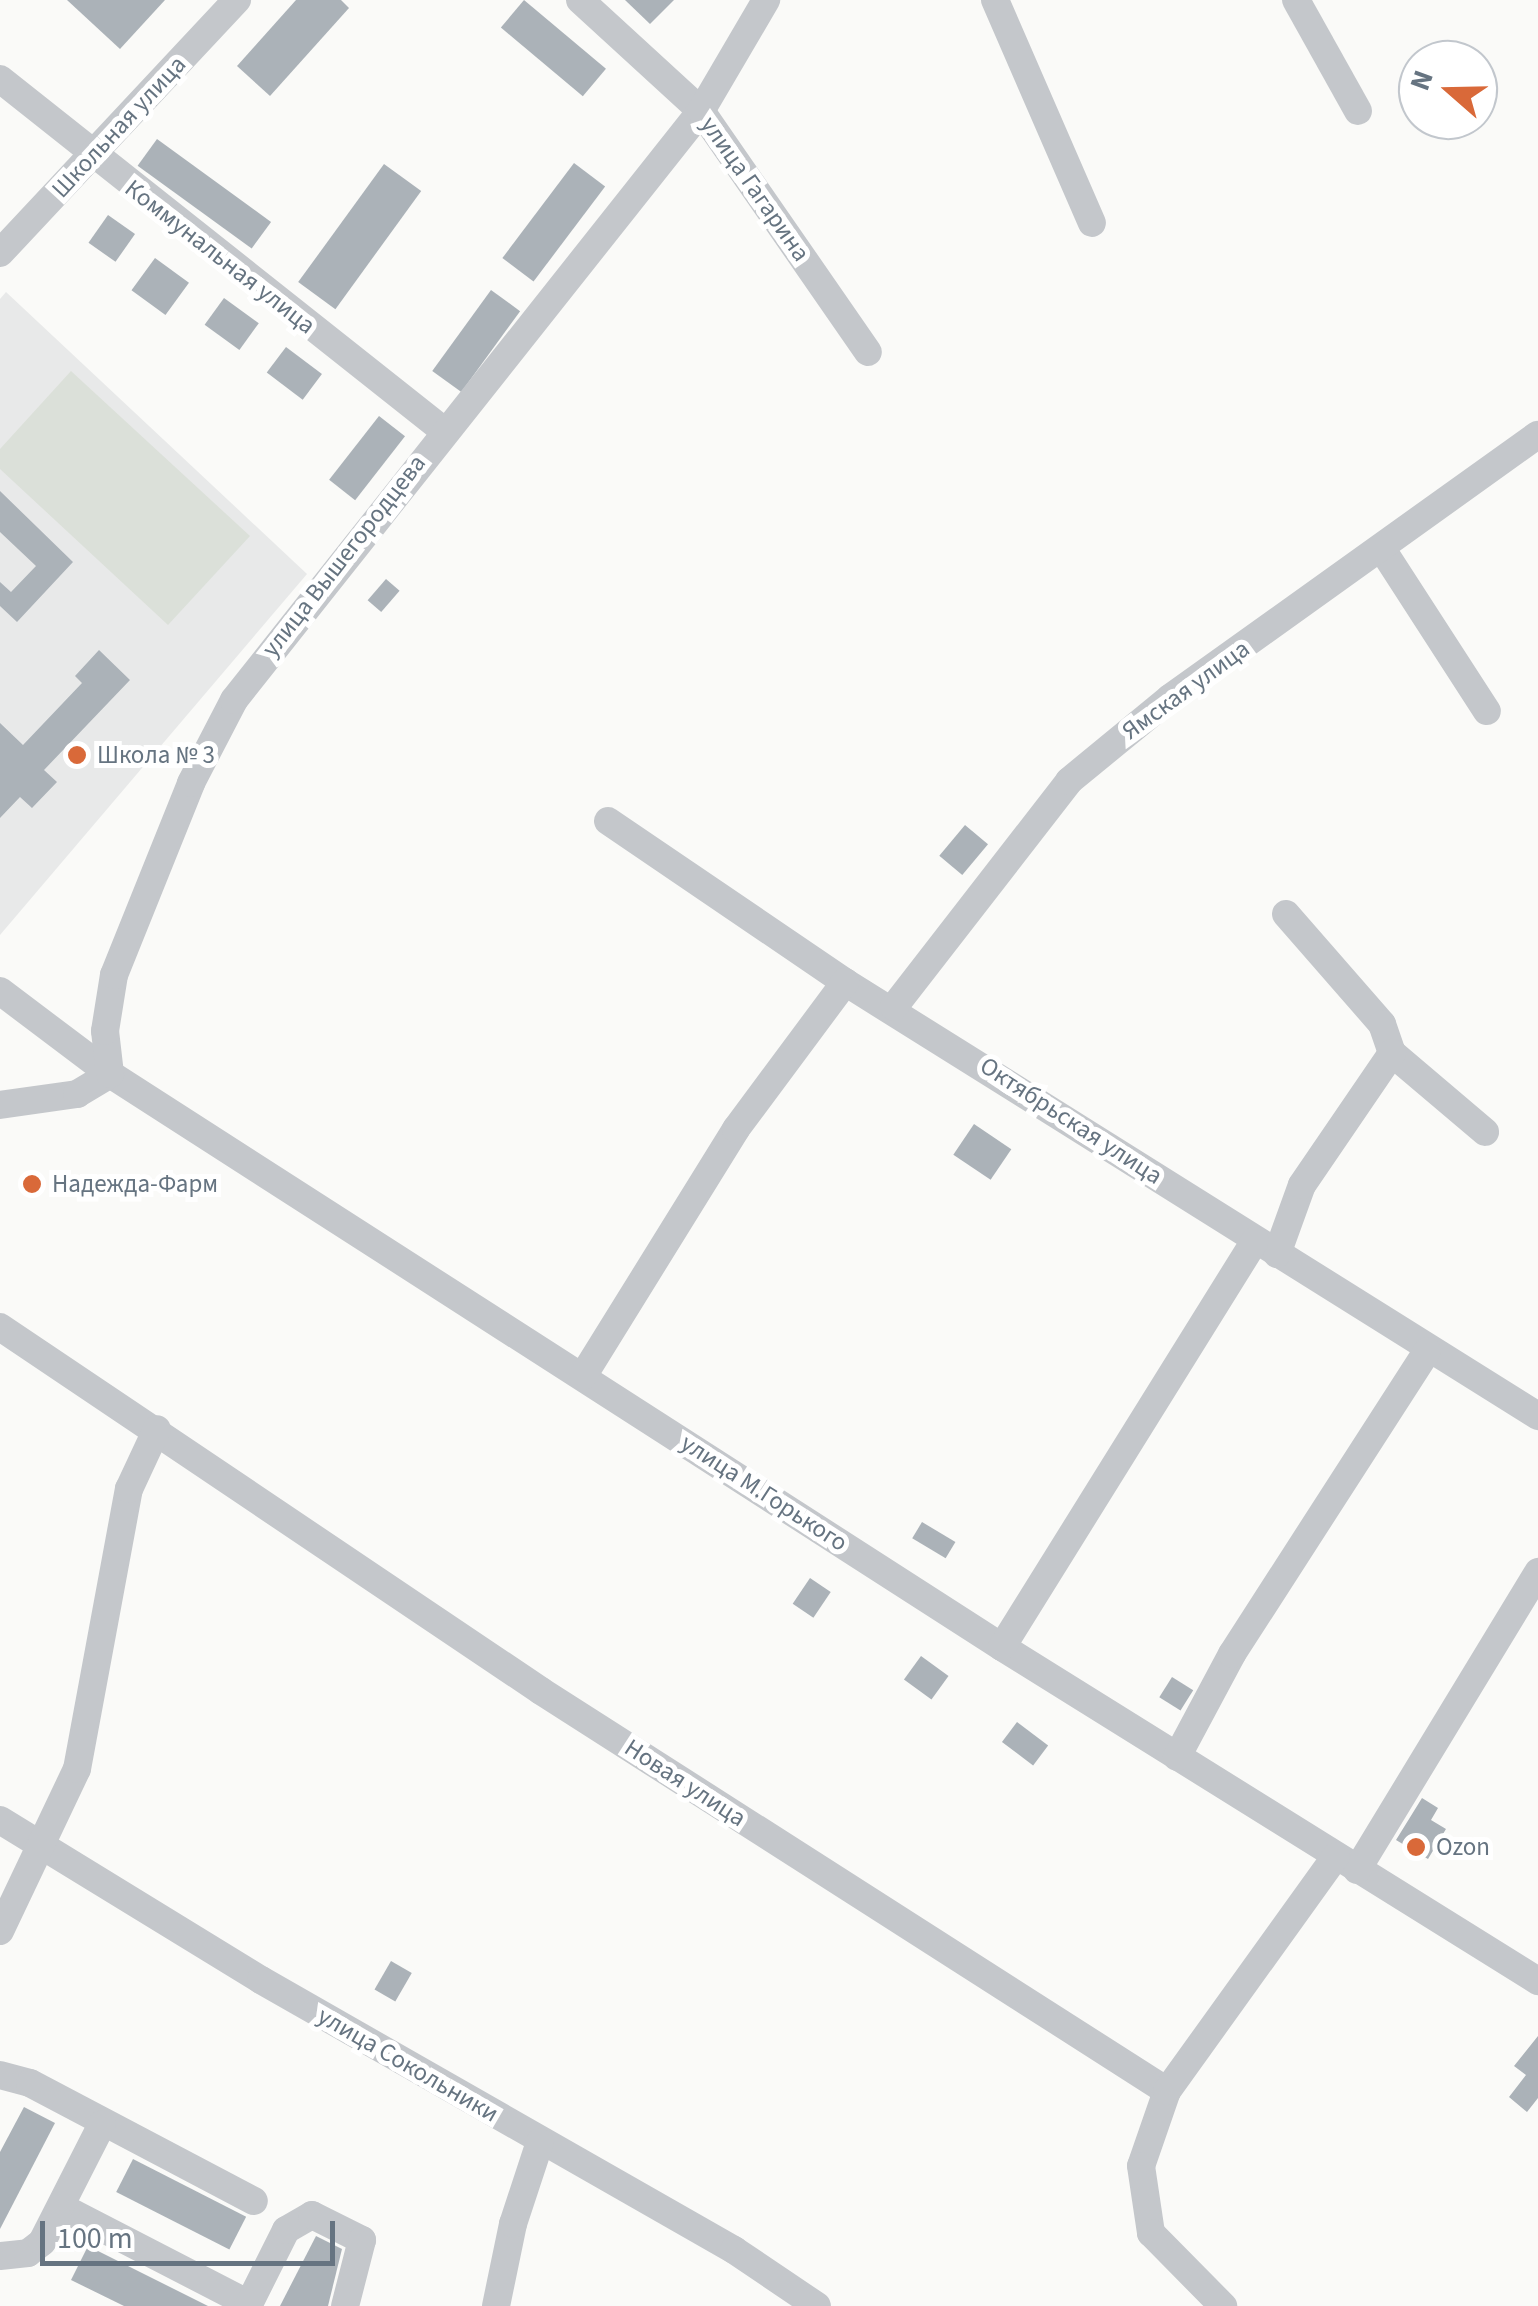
<!DOCTYPE html>
<meta charset="utf-8">
<style>
body{margin:0}
#map{position:relative;width:1538px;height:2306px;overflow:hidden;background:#fafaf8;font-family:"Source Sans 3",sans-serif}
div>[style]{position:absolute}
.built>*{inset:0;background:#e8e9e9}
.green>*{inset:0;background:#dbe0d9}
.building>*{inset:0;background:#abb2b8;transform-origin:0 0}
.minor>*{height:28px;margin:-14px;padding:0 14px;transform-origin:14px;border-radius:14px;background:#c4c7cb}
.dots>*{width:28px;height:28px;translate:-50% -50%;box-sizing:border-box;border:5px solid #fff;border-radius:50%}
span{translate:-50% -50%;white-space:nowrap;text-align:center;line-height:1.15;-webkit-text-stroke:10px #fff;paint-order:stroke}
.street-label{font-size:25px;color:#667481}
.poi-label{font-size:25px;color:#667481}
.left{translate:0 -50%;text-align:left}
.north{position:absolute;left:1398px;top:40px;width:100px;height:100px;box-sizing:border-box;background:#fff;border:2px solid #c2c7cd;border-radius:50%;rotate:290deg;font-size:28px;font-weight:700;line-height:40px;text-align:center;color:#667481}
.north::after{content:'';display:block;margin:auto;width:35px;height:45px;background:#d96939;clip-path:polygon(50% 0,100% 100%,50% 72%,0 100%)}
.scale{position:absolute;left:40px;top:2221px;width:295px;height:45px;box-sizing:border-box;border:5px solid #667481;border-top:0;padding-left:12px;font-size:30px;line-height:35px;white-space:nowrap;color:#667481;-webkit-text-stroke:8px #fff;paint-order:stroke}
</style>
<div id="map">
<div class="built">
<div style="clip-path:polygon(6px 292px,307px 574px,0 935px,0 299px)"></div>
</div>
<div class="green">
<div style="clip-path:polygon(71px 371px,250px 536px,168px 625px,0 469px,0 449px)"></div>
</div>
<div class="building">
<div style="clip-path:polygon(67px 0,165px 0,120px 49px)"></div>
<div style="clip-path:polygon(296px 0,341px 0,349px 8px,270px 96px,237px 66px)"></div>
<div style="left:524px;top:0;width:107px;height:36px;rotate:40deg"></div>
<div style="clip-path:polygon(625px 0,674px 0,650px 24px)"></div>
<div style="left:157px;top:139px;width:141px;height:33px;rotate:36deg"></div>
<div style="left:574px;top:163px;width:39px;height:119px;rotate:37deg"></div>
<div style="left:384px;top:164px;width:46px;height:146px;rotate:36deg"></div>
<div style="left:108px;top:215px;width:33px;height:34px;rotate:35deg"></div>
<div style="left:155px;top:258px;width:42px;height:40px;rotate:36deg"></div>
<div style="left:491px;top:290px;width:36px;height:100px;rotate:36deg"></div>
<div style="left:224px;top:298px;width:43px;height:33px;rotate:36deg"></div>
<div style="left:286px;top:347px;width:45px;height:32px;rotate:37deg"></div>
<div style="left:379px;top:416px;width:33px;height:81px;rotate:38deg"></div>
<div style="clip-path:polygon(0 491px,73px 562px,17px 622px,0 606px,0 582px,11px 592px,36px 566px,0 532px)"></div>
<div style="left:386px;top:579px;width:18px;height:28px;rotate:41deg"></div>
<div style="clip-path:polygon(99px 650px,130px 680px,44px 770px,57px 782px,32px 808px,20px 797px,0 818px,0 723px,23px 745px,82px 683px,75px 676px)"></div>
<div style="left:965px;top:825px;width:30px;height:40px;rotate:40deg"></div>
<div style="left:974px;top:1124px;width:45px;height:37px;rotate:34deg"></div>
<div style="left:922px;top:1522px;width:39px;height:19px;rotate:31deg"></div>
<div style="left:810px;top:1578px;width:25px;height:31px;rotate:34deg"></div>
<div style="left:921px;top:1656px;width:34px;height:29px;rotate:36deg"></div>
<div style="left:1172px;top:1677px;width:25px;height:24px;rotate:32deg"></div>
<div style="left:1017px;top:1722px;width:39px;height:25px;rotate:37deg"></div>
<div style="clip-path:polygon(1422px 1798px,1438px 1808px,1431px 1820px,1446px 1829px,1428px 1859px,1396px 1840px)"></div>
<div style="left:391px;top:1961px;width:24px;height:33px;rotate:30deg"></div>
<div style="clip-path:polygon(1538px 2036px,1538px 2098px,1527px 2112px,1509px 2097px,1526px 2075px,1514px 2066px)"></div>
<div style="clip-path:polygon(24px 2107px,55px 2123px,0 2229px,0 2152px)"></div>
<div style="left:133px;top:2159px;width:127px;height:37px;rotate:27deg"></div>
<div style="clip-path:polygon(316px 2236px,342px 2249px,328px 2306px,280px 2306px)"></div>
<div style="clip-path:polygon(88px 2246px,208px 2306px,124px 2306px,71px 2280px)"></div>
</div>
<div class="minor">
<div style="left:580px;top:0;width:164px;rotate:42.5deg"></div>
<div style="left:701px;top:111px;width:293px;rotate:55.3deg"></div>
<div style="left:995px;top:0;width:243px;rotate:66.5deg"></div>
<div style="left:1296px;top:0;width:127px;rotate:60.8deg"></div>
<div style="left:0;top:79px;width:565px;rotate:38.39deg"></div>
<div style="left:0;top:253px;width:347px;rotate:-46.9deg"></div>
<div style="left:1382px;top:549px;width:193px;rotate:57.1deg"></div>
<div style="left:608px;top:821px;width:287px;rotate:34.2deg"></div>
<div style="left:845px;top:982px;width:818px;rotate:32.06deg"></div>
<div style="left:1286px;top:914px;width:146px;rotate:48.9deg"></div>
<div style="left:1382px;top:1024px;width:31px;rotate:71deg"></div>
<div style="left:1392px;top:1053px;width:122px;rotate:40.3deg"></div>
<div style="left:0;top:991px;width:138px;rotate:37deg"></div>
<div style="left:110px;top:1074px;width:1060px;rotate:32.72deg"></div>
<div style="left:1002px;top:1647px;width:632px;rotate:31.93deg"></div>
<div style="left:894px;top:1007px;width:286px;rotate:-52.2deg"></div>
<div style="left:1069px;top:781px;width:131px;rotate:-39.4deg"></div>
<div style="left:1170px;top:698px;width:452px;rotate:-35.6deg"></div>
<div style="left:0;top:1105px;width:78px;rotate:-8.1deg"></div>
<div style="left:77px;top:1094px;width:39px;rotate:-31deg"></div>
<div style="left:110px;top:1074px;width:43px;rotate:-96.6deg"></div>
<div style="left:105px;top:1031px;width:57px;rotate:-80.9deg"></div>
<div style="left:114px;top:975px;width:207px;rotate:-68.1deg"></div>
<div style="left:191px;top:783px;width:93px;rotate:-62.6deg"></div>
<div style="left:234px;top:700px;width:752px;rotate:-51.59deg"></div>
<div style="left:701px;top:111px;width:129px;rotate:-59.6deg"></div>
<div style="left:1277px;top:1254px;width:73px;rotate:-70.1deg"></div>
<div style="left:1302px;top:1185px;width:160px;rotate:-55.7deg"></div>
<div style="left:0;top:1327px;width:652px;rotate:33.93deg"></div>
<div style="left:541px;top:1691px;width:743px;rotate:32.58deg"></div>
<div style="left:1167px;top:2091px;width:79px;rotate:109.1deg"></div>
<div style="left:1141px;top:2166px;width:68px;rotate:81.5deg"></div>
<div style="left:1151px;top:2233px;width:103px;rotate:45.4deg"></div>
<div style="left:583px;top:1376px;width:291px;rotate:-58.2deg"></div>
<div style="left:736px;top:1129px;width:183px;rotate:-53.4deg"></div>
<div style="left:1002px;top:1647px;width:479px;rotate:-58.1deg"></div>
<div style="left:1177px;top:1757px;width:117px;rotate:-61.9deg"></div>
<div style="left:1232px;top:1654px;width:360px;rotate:-57.2deg"></div>
<div style="left:0;top:1820px;width:306px;rotate:31.5deg"></div>
<div style="left:261px;top:1980px;width:545px;rotate:29.72deg"></div>
<div style="left:734px;top:2250px;width:100px;rotate:34deg"></div>
<div style="left:1357px;top:1870px;width:349px;rotate:-58.7deg"></div>
<div style="left:0;top:1931px;width:179px;rotate:-64.6deg"></div>
<div style="left:77px;top:1769px;width:285px;rotate:-79.5deg"></div>
<div style="left:129px;top:1489px;width:66px;rotate:-65deg"></div>
<div style="left:0;top:2075px;width:31px;rotate:15deg"></div>
<div style="left:30px;top:2083px;width:253px;rotate:27.8deg"></div>
<div style="left:1167px;top:2091px;width:289px;rotate:-54.3deg"></div>
<div style="left:63px;top:2208px;width:209px;rotate:27.3deg"></div>
<div style="left:0;top:2256px;width:28px;rotate:-6deg"></div>
<div style="left:28px;top:2253px;width:18px;rotate:-38deg"></div>
<div style="left:42px;top:2242px;width:132px;rotate:-63deg"></div>
<div style="left:248px;top:2306px;width:85px;rotate:-63.4deg"></div>
<div style="left:286px;top:2230px;width:30px;rotate:-30deg"></div>
<div style="left:312px;top:2215px;width:56px;rotate:26.6deg"></div>
<div style="left:362px;top:2240px;width:68px;rotate:104.4deg"></div>
<div style="left:496px;top:2306px;width:84px;rotate:-78.3deg"></div>
<div style="left:513px;top:2224px;width:86px;rotate:-71.8deg"></div>
</div>
<div class="dots">
<div style="left:77px;top:755px;background:#d96939"></div>
<div style="left:32px;top:1184px;background:#d96939"></div>
<div style="left:1416px;top:1847px;background:#d96939"></div>
</div>
<div class="street-label">
<span style="left:119px;top:127px;rotate:-47deg">Школьная улица</span>
<span style="left:755px;top:189px;rotate:55deg">улица Гагарина</span>
<span style="left:220px;top:257px;rotate:38deg">Коммунальная улица</span>
<span style="left:344px;top:556px;rotate:-52deg">улица Вышегородцева</span>
<span style="left:1186px;top:690px;rotate:-36deg">Ямская улица</span>
<span style="left:1071px;top:1121px;rotate:33deg">Октябрьская улица</span>
<span style="left:764px;top:1493px;rotate:33deg">улица М.Горького</span>
<span style="left:685px;top:1783px;rotate:33deg">Новая улица</span>
<span style="left:408px;top:2065px;rotate:30deg">улица Сокольники</span>
</div>
<div class="poi-label">
<span class="left" style="left:97px;top:755px">Школа № 3</span>
<span class="left" style="left:52px;top:1184px">Надежда-Фарм</span>
<span class="left" style="left:1436px;top:1847px">Ozon</span>
</div>
<div class="north">N</div>
<div class="scale">100 m</div>
</div>
